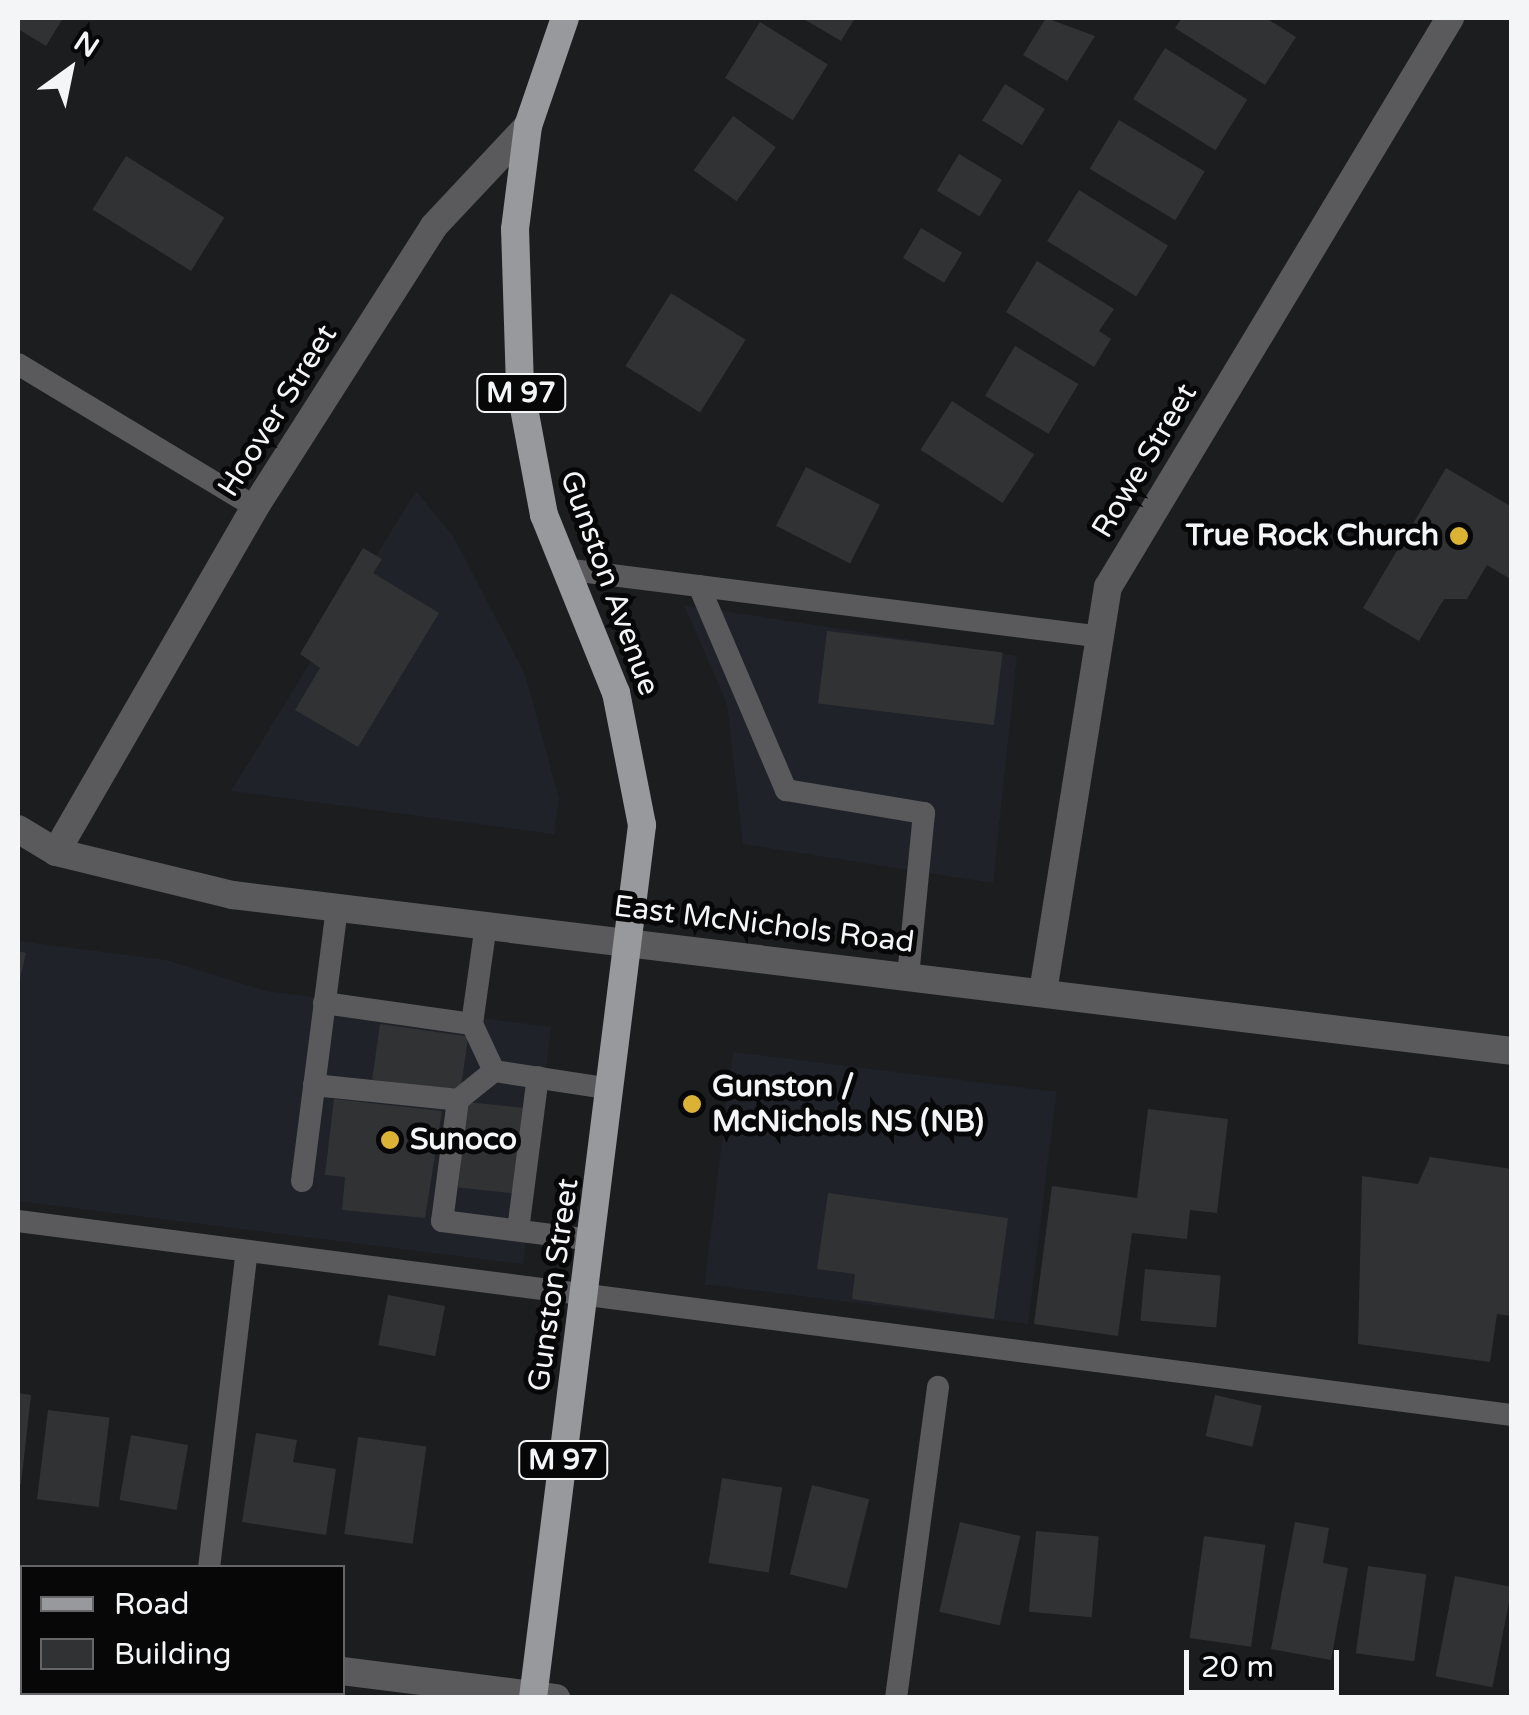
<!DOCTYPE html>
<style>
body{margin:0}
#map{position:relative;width:1529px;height:1715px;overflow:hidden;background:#1c1d1f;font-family:"Varela Round",sans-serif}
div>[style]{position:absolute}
.built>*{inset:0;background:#20222a;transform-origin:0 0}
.building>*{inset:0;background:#313234;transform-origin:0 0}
.service>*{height:22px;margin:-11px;padding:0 11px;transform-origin:11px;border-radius:11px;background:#5a5a5c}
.minor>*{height:28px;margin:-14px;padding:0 14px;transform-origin:14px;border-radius:14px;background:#5a5a5c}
.tertiary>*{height:28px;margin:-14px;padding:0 14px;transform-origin:14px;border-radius:14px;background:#5a5a5c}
.primary>*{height:28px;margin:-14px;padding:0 14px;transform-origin:14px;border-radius:14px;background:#98999c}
.dots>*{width:28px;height:28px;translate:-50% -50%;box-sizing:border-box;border:5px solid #070708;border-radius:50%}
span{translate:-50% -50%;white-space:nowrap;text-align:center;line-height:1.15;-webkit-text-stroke:10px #070708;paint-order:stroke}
.shield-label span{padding:2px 8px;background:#070708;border:2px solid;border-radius:8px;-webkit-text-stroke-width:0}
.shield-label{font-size:28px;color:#f4f5f7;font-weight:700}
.street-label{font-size:30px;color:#f4f5f7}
.poi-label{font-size:30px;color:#f4f5f7;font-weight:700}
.right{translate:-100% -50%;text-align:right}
.left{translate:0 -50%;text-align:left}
.frame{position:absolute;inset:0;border:20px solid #f4f5f7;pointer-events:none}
.legend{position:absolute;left:20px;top:1565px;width:325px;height:130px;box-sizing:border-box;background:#070708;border:2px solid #666668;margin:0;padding:12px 18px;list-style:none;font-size:30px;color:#f4f5f7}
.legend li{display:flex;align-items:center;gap:20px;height:50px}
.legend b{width:50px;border:2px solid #666668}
.north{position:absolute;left:20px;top:20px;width:100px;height:100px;-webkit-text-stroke:8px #070708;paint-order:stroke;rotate:33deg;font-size:28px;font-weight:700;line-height:40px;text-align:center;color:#f4f5f7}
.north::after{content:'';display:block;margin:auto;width:35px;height:45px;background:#f4f5f7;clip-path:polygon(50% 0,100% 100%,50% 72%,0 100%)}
.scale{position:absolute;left:1184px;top:1650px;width:155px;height:45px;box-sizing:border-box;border:5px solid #f4f5f7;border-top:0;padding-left:12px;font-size:30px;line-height:35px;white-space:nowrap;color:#f4f5f7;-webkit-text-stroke:8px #070708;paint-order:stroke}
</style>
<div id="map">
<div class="built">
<div style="clip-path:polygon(416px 491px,453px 536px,525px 674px,559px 798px,554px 834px,231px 791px)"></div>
<div style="clip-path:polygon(684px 605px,1017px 656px,993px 883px,743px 844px,727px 704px)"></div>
<div style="clip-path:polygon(18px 941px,166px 960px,266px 991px,551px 1027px,523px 1264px,18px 1201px)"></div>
<div style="left:733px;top:1052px;width:326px;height:234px;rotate:7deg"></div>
</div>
<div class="building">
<div style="clip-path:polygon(18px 18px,63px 18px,46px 46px,18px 29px)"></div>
<div style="clip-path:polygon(802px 18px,855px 18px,841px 41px)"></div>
<div style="clip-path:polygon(1046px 18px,1095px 36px,1067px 81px,1023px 55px)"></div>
<div style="clip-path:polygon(1182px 18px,1266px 18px,1296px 37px,1265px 85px,1175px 28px)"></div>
<div style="left:760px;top:22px;width:80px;height:66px;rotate:32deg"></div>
<div style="left:1165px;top:48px;width:97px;height:60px;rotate:32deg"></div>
<div style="left:1005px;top:84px;width:47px;height:43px;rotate:32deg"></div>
<div style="left:733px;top:116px;width:53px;height:67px;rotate:36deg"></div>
<div style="left:1119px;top:120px;width:100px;height:57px;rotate:31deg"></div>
<div style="left:959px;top:154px;width:50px;height:43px;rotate:31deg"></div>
<div style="left:126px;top:156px;width:116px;height:63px;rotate:32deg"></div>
<div style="left:1079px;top:190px;width:105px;height:60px;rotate:32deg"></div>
<div style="left:921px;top:228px;width:48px;height:35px;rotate:31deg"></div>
<div style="clip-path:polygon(1037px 261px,1114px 309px,1099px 331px,1111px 339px,1094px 367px,1006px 312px)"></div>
<div style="left:671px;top:293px;width:88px;height:86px;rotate:32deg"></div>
<div style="left:1015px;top:346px;width:74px;height:58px;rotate:31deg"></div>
<div style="left:952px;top:401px;width:98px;height:58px;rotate:33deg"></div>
<div style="left:806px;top:467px;width:83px;height:66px;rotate:27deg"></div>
<div style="clip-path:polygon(1446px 468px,1512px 507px,1512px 580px,1487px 565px,1467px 599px,1444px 599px,1419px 641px,1363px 608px)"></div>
<div style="clip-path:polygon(363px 548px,382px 559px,373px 573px,439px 613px,358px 747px,295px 710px,320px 668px,300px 654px)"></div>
<div style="left:827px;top:631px;width:177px;height:73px;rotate:7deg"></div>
<div style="clip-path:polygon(18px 951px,26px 953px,19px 983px,18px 983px)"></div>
<div style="left:380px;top:1024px;width:89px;height:56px;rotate:8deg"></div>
<div style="clip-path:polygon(334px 1099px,442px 1111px,425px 1218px,342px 1210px,345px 1177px,325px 1175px)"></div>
<div style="left:467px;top:1102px;width:56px;height:86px;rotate:6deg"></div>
<div style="clip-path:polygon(1148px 1109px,1228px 1119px,1217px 1213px,1190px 1210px,1187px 1239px,1132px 1233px,1118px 1336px,1034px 1324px,1052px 1186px,1137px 1198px)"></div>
<div style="clip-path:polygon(1430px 1157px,1512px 1169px,1512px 1316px,1497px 1314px,1490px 1362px,1358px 1344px,1362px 1176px,1418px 1184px)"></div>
<div style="clip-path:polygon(828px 1193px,1008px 1218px,994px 1319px,852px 1299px,855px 1274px,817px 1269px)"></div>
<div style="left:1145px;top:1269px;width:76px;height:52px;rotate:5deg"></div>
<div style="left:388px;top:1295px;width:58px;height:51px;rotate:11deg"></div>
<div style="clip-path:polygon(18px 1393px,31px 1395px,21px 1484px,18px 1483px)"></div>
<div style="left:1215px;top:1395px;width:48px;height:42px;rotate:13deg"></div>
<div style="left:48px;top:1410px;width:62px;height:90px;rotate:7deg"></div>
<div style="clip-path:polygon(256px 1433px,297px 1440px,293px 1462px,336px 1469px,326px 1535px,242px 1522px)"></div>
<div style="left:131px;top:1435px;width:58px;height:66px;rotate:10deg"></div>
<div style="left:358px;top:1437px;width:69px;height:98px;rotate:8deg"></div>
<div style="left:722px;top:1478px;width:61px;height:86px;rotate:9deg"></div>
<div style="left:812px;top:1485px;width:59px;height:92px;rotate:14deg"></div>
<div style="left:960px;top:1522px;width:62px;height:92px;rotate:13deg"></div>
<div style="clip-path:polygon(1295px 1522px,1329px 1528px,1323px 1563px,1348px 1568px,1331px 1660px,1271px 1649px)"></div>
<div style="left:1036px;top:1531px;width:63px;height:81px;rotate:5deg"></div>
<div style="left:1204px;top:1536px;width:62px;height:103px;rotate:8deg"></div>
<div style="left:1368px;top:1566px;width:59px;height:88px;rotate:8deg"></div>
<div style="left:1455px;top:1576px;width:58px;height:102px;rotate:11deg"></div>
</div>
<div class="service">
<div style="left:18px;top:364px;width:277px;rotate:31.1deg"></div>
<div style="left:564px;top:569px;width:534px;rotate:7.2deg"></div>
<div style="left:699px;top:586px;width:222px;rotate:66.9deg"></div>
<div style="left:786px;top:790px;width:140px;rotate:9.5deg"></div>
<div style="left:924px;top:813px;width:164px;rotate:95.6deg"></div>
<div style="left:324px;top:1003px;width:149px;rotate:8.1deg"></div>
<div style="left:472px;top:1024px;width:52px;rotate:64.9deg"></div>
<div style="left:472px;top:1024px;width:101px;rotate:-82deg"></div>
<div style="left:314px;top:1085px;width:145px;rotate:5.9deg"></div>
<div style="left:458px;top:1100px;width:46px;rotate:-38.9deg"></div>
<div style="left:494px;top:1071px;width:119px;rotate:8.7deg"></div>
<div style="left:458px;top:1100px;width:122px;rotate:97.5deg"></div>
<div style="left:442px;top:1221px;width:152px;rotate:7.2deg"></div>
<div style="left:302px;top:1181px;width:276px;rotate:-82.7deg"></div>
<div style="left:18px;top:1221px;width:1507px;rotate:7.4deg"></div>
<div style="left:518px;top:1230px;width:154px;rotate:-82.6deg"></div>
<div style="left:209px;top:1568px;width:319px;rotate:-83.2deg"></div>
<div style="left:192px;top:1698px;width:6px;rotate:-81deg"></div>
<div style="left:896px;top:1698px;width:314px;rotate:-82.3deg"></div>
</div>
<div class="minor">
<div style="left:1043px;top:992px;width:410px;rotate:-80.9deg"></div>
<div style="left:1108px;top:587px;width:664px;rotate:-58.99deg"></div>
<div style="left:18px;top:1631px;width:4px;rotate:14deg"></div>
<div style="left:342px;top:1671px;width:216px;rotate:7.2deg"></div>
</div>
<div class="tertiary">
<div style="left:18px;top:829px;width:44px;rotate:31.2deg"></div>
<div style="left:56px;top:852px;width:182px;rotate:13.7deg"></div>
<div style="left:233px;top:895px;width:1288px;rotate:6.95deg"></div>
<div style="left:56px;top:852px;width:398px;rotate:-60deg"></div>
<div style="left:255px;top:507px;width:333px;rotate:-57.5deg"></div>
<div style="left:434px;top:226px;width:137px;rotate:-46.8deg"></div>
</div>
<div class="primary">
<div style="left:533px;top:1698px;width:880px;rotate:-82.88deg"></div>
<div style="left:642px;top:825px;width:135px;rotate:-101.1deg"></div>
<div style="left:616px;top:693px;width:192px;rotate:-112deg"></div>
<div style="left:544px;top:515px;width:130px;rotate:-100.6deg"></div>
<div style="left:520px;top:387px;width:158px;rotate:-91.8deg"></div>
<div style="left:515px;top:229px;width:104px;rotate:-82.8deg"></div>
<div style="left:528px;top:126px;width:114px;rotate:-71.1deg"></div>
</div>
<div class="dots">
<div style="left:1459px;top:536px;background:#dbb233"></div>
<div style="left:692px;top:1104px;background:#dbb233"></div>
<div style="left:390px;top:1140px;background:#dbb233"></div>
</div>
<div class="shield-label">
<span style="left:521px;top:393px">M 97</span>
<span style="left:563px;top:1460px">M 97</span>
</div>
<div class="street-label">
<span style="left:278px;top:411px;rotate:-58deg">Hoover Street</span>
<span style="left:1145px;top:461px;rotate:-59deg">Rowe Street</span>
<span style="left:609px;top:583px;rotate:70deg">Gunston Avenue</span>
<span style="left:764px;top:925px;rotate:7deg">East McNichols Road</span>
<span style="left:554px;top:1285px;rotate:-82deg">Gunston Street</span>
</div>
<div class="poi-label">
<span class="right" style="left:1439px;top:536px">True Rock Church</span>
<span class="left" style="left:712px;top:1104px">Gunston /<br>McNichols NS (NB)</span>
<span class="left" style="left:410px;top:1140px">Sunoco</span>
</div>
<div class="frame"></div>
<ul class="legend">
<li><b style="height:12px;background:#98999c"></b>Road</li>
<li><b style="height:28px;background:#313234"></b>Building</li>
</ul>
<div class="north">N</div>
<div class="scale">20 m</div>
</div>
